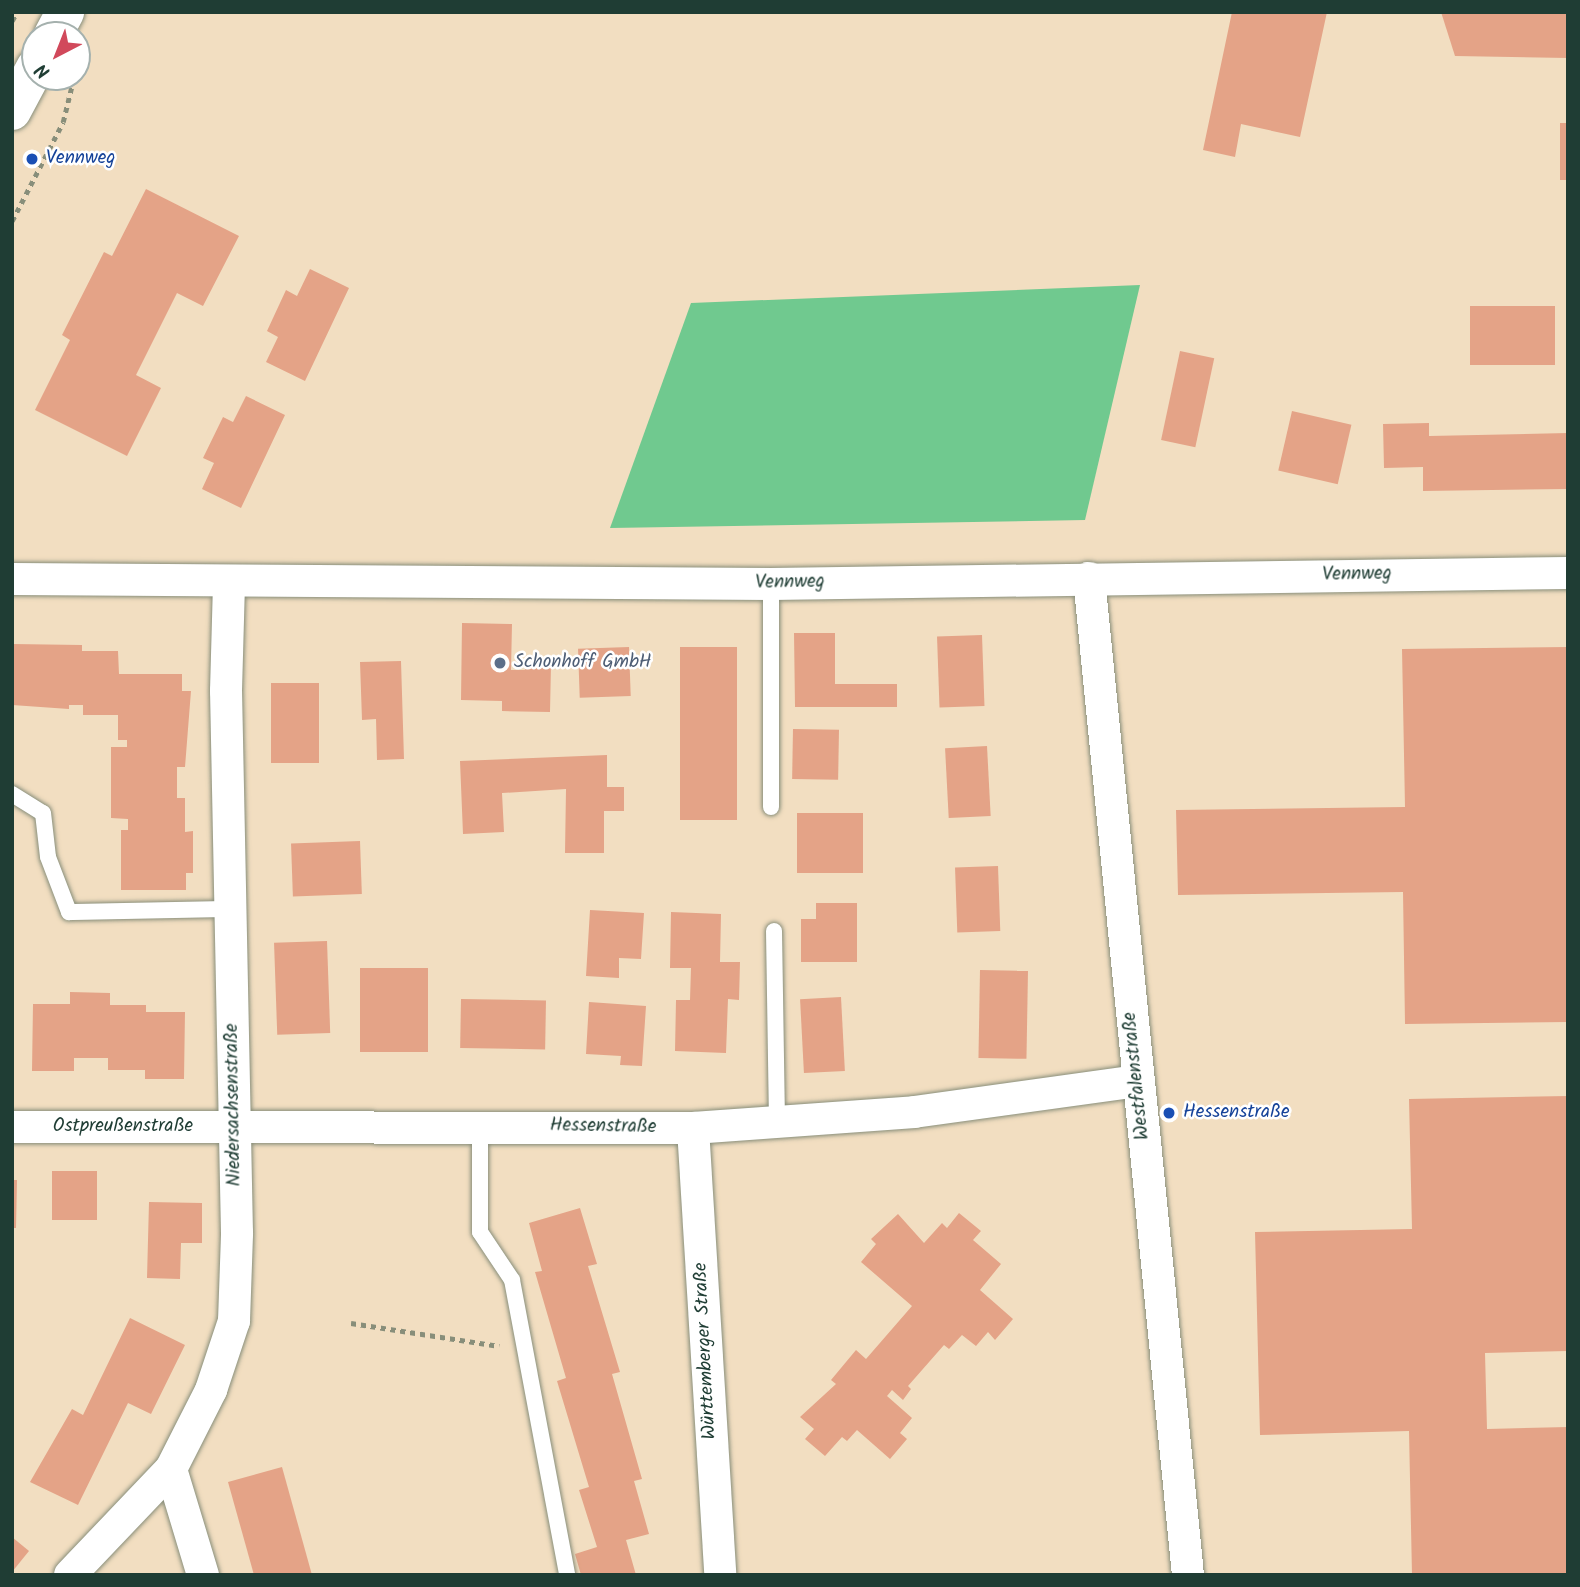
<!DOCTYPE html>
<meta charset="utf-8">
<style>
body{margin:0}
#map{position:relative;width:1580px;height:1587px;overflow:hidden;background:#f2dec1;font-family:Kalam,sans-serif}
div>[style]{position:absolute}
.green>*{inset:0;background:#70c98f}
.building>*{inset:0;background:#e4a387;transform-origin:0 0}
.path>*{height:4.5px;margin-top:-2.25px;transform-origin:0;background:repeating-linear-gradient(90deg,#888e7a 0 5px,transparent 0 10px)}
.roads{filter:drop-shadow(0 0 2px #888e7a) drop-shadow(0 0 2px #888e7a)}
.service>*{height:16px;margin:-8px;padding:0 8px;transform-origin:8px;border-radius:8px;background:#fff}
.minor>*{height:32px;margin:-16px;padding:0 16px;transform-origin:16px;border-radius:16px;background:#fff}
.tertiary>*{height:38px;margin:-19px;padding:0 19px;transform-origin:19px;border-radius:19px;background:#fff}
.dots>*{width:19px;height:19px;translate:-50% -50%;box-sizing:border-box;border:4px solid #fff;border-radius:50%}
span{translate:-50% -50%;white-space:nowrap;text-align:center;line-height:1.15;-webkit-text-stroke:5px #fff;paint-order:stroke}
.transit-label{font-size:19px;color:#164399}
.left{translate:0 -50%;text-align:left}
.street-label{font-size:19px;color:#1f3d34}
.service-label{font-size:19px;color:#4e5e75}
.frame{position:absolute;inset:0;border:14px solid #1f3d34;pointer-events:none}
.north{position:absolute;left:21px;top:21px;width:70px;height:70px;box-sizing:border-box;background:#fff;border:2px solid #a5b1ae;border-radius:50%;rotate:222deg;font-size:19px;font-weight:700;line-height:28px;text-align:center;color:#1f3d34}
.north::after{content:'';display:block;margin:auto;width:24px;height:32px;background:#d1495b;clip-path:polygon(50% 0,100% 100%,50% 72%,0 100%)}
</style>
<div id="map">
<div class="green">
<div style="clip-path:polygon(1140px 285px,1085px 520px,610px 528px,691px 303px)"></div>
</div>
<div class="building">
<div style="clip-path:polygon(1232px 12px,1327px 12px,1300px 137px,1241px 124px,1235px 157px,1203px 150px)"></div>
<div style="clip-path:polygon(1441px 12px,1568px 12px,1568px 58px,1455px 56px)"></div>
<div style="left:1560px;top:123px;width:8px;height:57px"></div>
<div style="clip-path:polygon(146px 189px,239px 236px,203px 306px,177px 293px,136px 375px,161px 388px,127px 456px,35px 410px,70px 340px,62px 335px,104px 252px,112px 256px)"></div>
<div style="clip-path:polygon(310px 269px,349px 288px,305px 381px,266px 362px,278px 337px,267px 331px,286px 290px,297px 296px)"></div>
<div style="left:1470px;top:306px;width:85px;height:59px"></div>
<div style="left:1180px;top:351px;width:35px;height:91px;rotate:12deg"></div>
<div style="clip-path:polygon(246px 396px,285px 415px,241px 508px,202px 489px,214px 463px,203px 458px,223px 417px,233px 422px)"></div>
<div style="left:1292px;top:411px;width:61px;height:61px;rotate:13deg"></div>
<div style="clip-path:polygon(1429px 423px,1429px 436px,1568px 433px,1568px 489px,1423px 491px,1423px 467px,1384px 468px,1383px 424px)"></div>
<div style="clip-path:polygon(462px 623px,512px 624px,511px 670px,525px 670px,524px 663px,551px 664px,550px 712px,502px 711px,502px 701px,461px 700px)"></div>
<div style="clip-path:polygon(794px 633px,835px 633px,835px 684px,897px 684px,897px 707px,795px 707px)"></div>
<div style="left:982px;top:635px;width:71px;height:45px;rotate:88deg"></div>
<div style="clip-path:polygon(12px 644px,82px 645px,82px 651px,118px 651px,119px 674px,182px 674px,182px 691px,191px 691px,185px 767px,177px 767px,177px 798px,185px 798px,185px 832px,193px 831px,193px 873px,186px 873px,186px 890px,121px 890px,121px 830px,128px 830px,128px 819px,111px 818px,111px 747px,127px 747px,127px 740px,118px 740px,118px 715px,83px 715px,83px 705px,69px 705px,69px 709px,12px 705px)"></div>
<div style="left:629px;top:647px;width:49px;height:51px;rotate:88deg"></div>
<div style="left:680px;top:647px;width:57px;height:173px"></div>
<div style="clip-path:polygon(1568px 647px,1568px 1022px,1405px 1024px,1403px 892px,1178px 895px,1176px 810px,1405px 807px,1402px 649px)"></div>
<div style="clip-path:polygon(401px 661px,404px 759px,377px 760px,376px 719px,362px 720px,360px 662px)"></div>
<div style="left:271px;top:683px;width:48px;height:80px"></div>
<div style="left:793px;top:729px;width:46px;height:50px;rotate:1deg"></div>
<div style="left:987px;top:746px;width:70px;height:42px;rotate:87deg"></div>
<div style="clip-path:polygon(607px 755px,607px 787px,624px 787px,624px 811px,604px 811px,604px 853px,565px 853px,566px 789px,502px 793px,504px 832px,463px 834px,460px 761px)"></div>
<div style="left:797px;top:813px;width:66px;height:60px"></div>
<div style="left:360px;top:841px;width:53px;height:69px;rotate:88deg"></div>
<div style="left:998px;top:866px;width:65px;height:43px;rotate:88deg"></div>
<div style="clip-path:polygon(816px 903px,857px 903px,857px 962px,801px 962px,801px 919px,816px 919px)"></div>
<div style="clip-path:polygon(590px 910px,644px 913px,641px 959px,619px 958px,619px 978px,586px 976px)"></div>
<div style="clip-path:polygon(671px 912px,721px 914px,720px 962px,740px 962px,739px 1000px,728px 999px,726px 1053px,675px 1051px,676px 1000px,690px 1000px,691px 968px,670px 968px)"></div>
<div style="left:327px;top:941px;width:92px;height:53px;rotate:88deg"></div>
<div style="left:360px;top:968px;width:68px;height:84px"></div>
<div style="left:980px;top:970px;width:48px;height:88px;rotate:1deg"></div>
<div style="clip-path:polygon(70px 992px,110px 993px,110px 1005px,146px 1005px,146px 1012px,185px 1012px,184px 1079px,145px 1079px,145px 1070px,108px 1070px,108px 1058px,74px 1058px,74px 1071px,32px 1071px,33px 1004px,70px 1004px)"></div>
<div style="left:841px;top:997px;width:74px;height:41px;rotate:87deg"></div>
<div style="left:461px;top:999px;width:85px;height:49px;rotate:1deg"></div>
<div style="clip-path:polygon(589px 1002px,646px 1006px,642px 1066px,620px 1065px,621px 1056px,586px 1054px)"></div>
<div style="clip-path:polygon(1568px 1096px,1568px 1351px,1485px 1353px,1487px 1429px,1568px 1427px,1568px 1575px,1412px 1575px,1409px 1431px,1260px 1435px,1255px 1232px,1412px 1229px,1409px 1099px)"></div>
<div style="left:97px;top:1171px;width:49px;height:45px;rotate:90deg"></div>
<div style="clip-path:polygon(12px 1180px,17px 1180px,16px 1228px,12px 1228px)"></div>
<div style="clip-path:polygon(149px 1202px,202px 1203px,202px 1243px,181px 1243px,180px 1279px,147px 1278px)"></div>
<div style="clip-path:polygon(580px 1208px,597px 1264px,588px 1266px,620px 1372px,612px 1374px,642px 1479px,634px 1481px,649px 1534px,626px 1540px,636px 1575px,581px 1575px,575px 1554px,597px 1547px,579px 1490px,589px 1487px,557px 1381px,566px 1378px,535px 1272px,542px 1271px,529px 1223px)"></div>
<div style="clip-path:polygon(959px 1213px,981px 1231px,973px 1240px,1001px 1264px,980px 1290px,1013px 1319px,995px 1340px,988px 1332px,976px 1346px,962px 1335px,949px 1349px,944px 1345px,908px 1386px,911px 1389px,903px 1400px,892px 1390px,887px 1396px,912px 1418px,900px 1433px,907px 1439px,890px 1459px,857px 1430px,847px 1441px,842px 1437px,825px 1456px,805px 1439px,814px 1429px,800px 1417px,836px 1384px,831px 1380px,856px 1350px,866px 1359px,912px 1306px,861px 1262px,876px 1244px,871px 1239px,898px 1214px,924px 1243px,942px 1223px,947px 1228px)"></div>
<div style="clip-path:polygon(130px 1318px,185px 1345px,151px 1414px,128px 1403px,78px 1505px,30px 1482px,72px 1409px,83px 1415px)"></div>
<div style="clip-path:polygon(282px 1467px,312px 1575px,254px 1575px,228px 1482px)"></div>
<div style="clip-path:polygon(12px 1537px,29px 1551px,12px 1572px)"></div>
</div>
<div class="path">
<div style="left:12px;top:21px;width:10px;rotate:-61deg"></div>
<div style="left:12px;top:221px;width:111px;rotate:-62.7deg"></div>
<div style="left:63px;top:122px;width:46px;rotate:-76.3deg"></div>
<div style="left:351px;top:1323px;width:150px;rotate:8.8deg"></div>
</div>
<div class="roads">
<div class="service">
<div style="left:12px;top:794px;width:36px;rotate:32deg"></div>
<div style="left:43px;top:813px;width:44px;rotate:83.5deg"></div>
<div style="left:48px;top:857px;width:59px;rotate:69.1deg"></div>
<div style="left:69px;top:912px;width:161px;rotate:-1.1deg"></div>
<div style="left:771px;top:807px;width:223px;rotate:-90deg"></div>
<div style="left:774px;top:931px;width:190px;rotate:89.1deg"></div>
<div style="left:480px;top:1126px;width:106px;rotate:90deg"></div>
<div style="left:480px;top:1232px;width:58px;rotate:56.3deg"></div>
<div style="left:512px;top:1280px;width:300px;rotate:79.4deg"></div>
</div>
<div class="minor">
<div style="left:1089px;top:578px;width:1002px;rotate:84.33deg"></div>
<div style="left:12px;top:579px;width:759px;rotate:0.38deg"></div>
<div style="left:771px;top:584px;width:797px;rotate:-0.79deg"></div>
<div style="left:12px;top:1127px;width:681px;rotate:0.08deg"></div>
<div style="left:693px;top:1128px;width:222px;rotate:-4.1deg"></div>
<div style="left:914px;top:1112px;width:225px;rotate:-7.9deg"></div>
<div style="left:693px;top:1128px;width:448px;rotate:86.5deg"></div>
<div style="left:171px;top:1469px;width:111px;rotate:73.2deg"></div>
<div style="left:70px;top:1575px;width:146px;rotate:-46.4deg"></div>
<div style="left:171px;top:1469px;width:89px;rotate:-63.1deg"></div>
<div style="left:211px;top:1390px;width:73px;rotate:-71.6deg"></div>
<div style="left:234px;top:1321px;width:88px;rotate:-88deg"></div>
<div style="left:237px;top:1233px;width:542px;rotate:-91.16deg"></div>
<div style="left:226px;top:691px;width:110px;rotate:-88.4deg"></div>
</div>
<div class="tertiary">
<div style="left:53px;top:35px;width:26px;rotate:-62deg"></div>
<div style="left:12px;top:111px;width:49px;rotate:-61.9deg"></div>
</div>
</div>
<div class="dots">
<div style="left:32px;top:159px;background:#1a4fb4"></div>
<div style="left:500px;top:663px;background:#5c6f8a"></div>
<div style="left:1169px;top:1113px;background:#1a4fb4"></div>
</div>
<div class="transit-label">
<span class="left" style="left:46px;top:159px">Vennweg</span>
<span class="left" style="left:1183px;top:1113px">Hessenstraße</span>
</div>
<div class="street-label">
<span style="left:1357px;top:575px;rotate:-1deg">Vennweg</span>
<span style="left:790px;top:583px;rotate:-1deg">Vennweg</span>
<span style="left:1137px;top:1076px;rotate:-96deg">Westfalenstraße</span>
<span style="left:234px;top:1105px;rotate:-91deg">Niedersachsenstraße</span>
<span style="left:123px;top:1127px">Ostpreußenstraße</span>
<span style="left:603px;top:1127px;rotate:1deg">Hessenstraße</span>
<span style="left:706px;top:1351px;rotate:-93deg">Württemberger Straße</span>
</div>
<div class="service-label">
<span class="left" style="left:514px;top:663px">Schonhoff GmbH</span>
</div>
<div class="frame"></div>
<div class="north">N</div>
</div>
